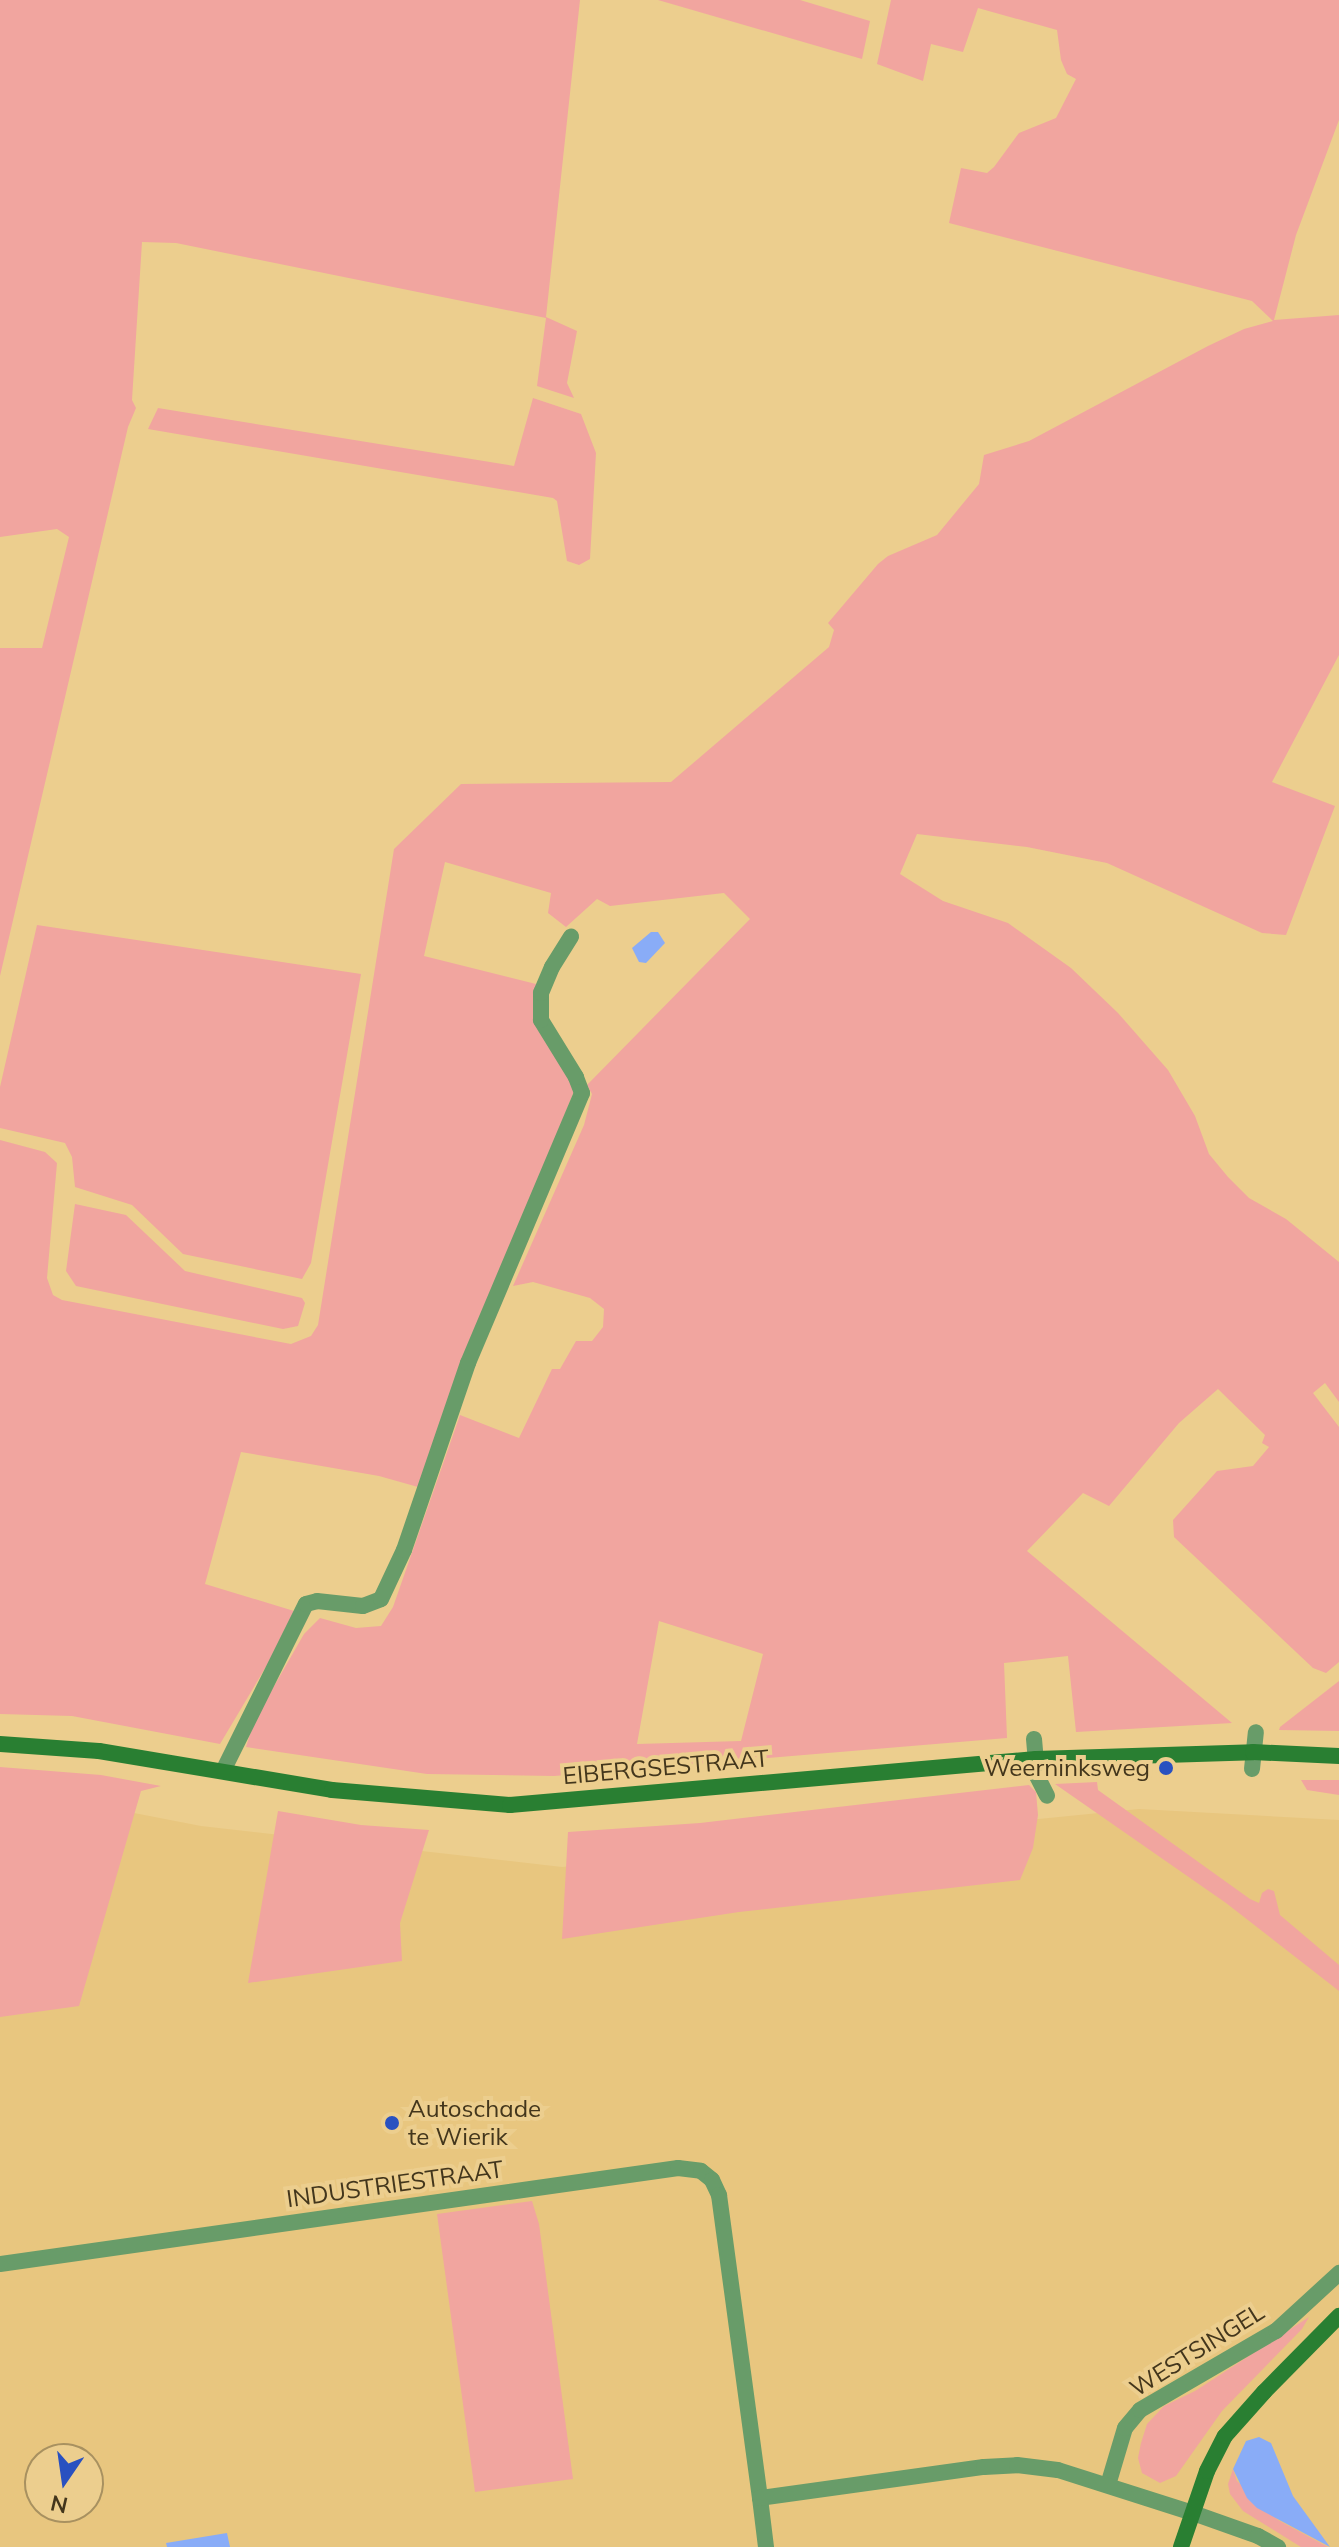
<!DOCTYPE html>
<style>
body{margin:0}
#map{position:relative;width:1339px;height:2547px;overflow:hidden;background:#ecce8e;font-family:Mulish,sans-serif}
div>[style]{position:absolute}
.built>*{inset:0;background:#e8c67f}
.green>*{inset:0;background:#f1a59f}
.water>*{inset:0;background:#89acf7}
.minor>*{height:16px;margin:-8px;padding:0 8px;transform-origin:8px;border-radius:8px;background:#689c69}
.tertiary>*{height:16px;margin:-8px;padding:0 8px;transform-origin:8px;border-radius:8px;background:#689c69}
.secondary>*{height:16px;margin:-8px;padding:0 8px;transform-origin:8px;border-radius:8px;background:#297f32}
.dots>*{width:22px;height:22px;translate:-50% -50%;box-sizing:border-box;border:4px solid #ecce8e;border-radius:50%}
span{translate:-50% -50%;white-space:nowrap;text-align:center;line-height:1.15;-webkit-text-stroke:8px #ecce8e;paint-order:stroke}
.street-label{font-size:24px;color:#43361c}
.poi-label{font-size:24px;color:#43361c}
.right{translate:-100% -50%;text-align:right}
.left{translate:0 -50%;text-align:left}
.north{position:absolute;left:24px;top:2443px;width:80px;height:80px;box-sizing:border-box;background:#ecce8e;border:2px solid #a89160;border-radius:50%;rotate:193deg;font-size:22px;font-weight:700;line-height:32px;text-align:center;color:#43361c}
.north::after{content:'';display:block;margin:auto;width:28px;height:36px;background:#2951c0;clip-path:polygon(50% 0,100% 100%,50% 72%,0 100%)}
</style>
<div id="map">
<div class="built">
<div style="clip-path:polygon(evenodd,0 1787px,201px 1826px,562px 1867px,1139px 1809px,1339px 1820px,1339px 2547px,0 2547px,0 1787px,40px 2459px,88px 2459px,88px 2507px,40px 2507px,40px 2459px)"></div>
</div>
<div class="green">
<div style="clip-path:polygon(0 0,580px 0,546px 317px,577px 331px,567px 383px,574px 398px,537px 386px,546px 318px,176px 243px,142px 242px,132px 400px,136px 408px,128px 427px,0 976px,0 648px,42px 648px,69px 537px,57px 529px,0 537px)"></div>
<div style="clip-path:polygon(658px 0,800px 0,870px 21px,862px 59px)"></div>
<div style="clip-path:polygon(evenodd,891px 0,1339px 0,1339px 120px,1296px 235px,1274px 320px,1339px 315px,1339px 655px,1272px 782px,1335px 806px,1286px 935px,1262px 933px,1107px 863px,1027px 847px,917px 834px,900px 874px,943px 901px,1008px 923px,1071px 968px,1118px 1013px,1168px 1070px,1195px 1116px,1209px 1154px,1228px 1177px,1249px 1198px,1286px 1219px,1339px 1262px,1339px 1402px,1325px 1383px,1313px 1393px,1339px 1427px,1339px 1662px,1326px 1673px,1313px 1668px,1174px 1537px,1173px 1520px,1217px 1471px,1253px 1466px,1269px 1447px,1262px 1443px,1265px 1435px,1218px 1389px,1179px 1423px,1109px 1506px,1083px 1493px,1027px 1551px,1232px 1723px,1076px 1732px,1068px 1656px,1004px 1663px,1007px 1738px,554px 1776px,427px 1774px,246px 1747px,254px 1721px,304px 1634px,320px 1618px,356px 1628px,381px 1626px,393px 1607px,460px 1415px,519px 1438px,552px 1369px,560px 1369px,576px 1341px,592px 1341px,603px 1327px,604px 1309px,590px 1298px,533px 1282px,513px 1286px,584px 1125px,592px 1094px,587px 1085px,750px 919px,724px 893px,610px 906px,597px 899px,566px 927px,548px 913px,551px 893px,445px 862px,424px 956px,540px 985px,537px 994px,574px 1091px,418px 1487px,379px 1476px,241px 1452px,205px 1584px,294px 1611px,283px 1638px,220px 1744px,72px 1716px,0 1714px,0 1140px,45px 1152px,57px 1163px,47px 1278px,53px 1295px,62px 1300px,291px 1344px,311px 1336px,318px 1325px,394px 849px,461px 784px,671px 782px,829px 647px,834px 630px,828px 623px,878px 564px,888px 556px,937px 535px,979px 484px,984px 455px,1029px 441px,1208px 346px,1244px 329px,1273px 321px,1252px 301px,949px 223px,961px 168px,987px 173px,994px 167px,1019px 133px,1056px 118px,1076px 79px,1067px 74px,1061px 60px,1057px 30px,978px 8px,963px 52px,931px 44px,923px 81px,877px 64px,891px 0,659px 1621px,763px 1654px,741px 1741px,637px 1744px,659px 1621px)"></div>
<div style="clip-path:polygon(533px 398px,581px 414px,596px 453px,590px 559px,579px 565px,567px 561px,557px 501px,553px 498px,148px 429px,158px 408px,514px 466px)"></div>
<div style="clip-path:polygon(37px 925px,361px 974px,311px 1263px,302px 1279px,183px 1254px,132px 1205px,75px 1187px,72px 1157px,65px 1143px,0 1128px,0 1087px)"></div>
<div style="clip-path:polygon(75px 1204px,126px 1215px,185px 1271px,302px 1298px,305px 1303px,298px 1326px,283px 1329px,76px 1286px,66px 1271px)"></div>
<div style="clip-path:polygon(1339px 1681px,1339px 1731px,1279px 1730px,1280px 1727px)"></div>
<div style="clip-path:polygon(0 1767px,101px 1775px,161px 1786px,141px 1791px,79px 2006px,0 2017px)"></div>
<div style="clip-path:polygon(1301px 1780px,1339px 1780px,1339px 1795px,1307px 1790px)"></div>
<div style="clip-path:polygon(1097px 1782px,1098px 1790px,1250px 1899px,1259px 1903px,1262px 1893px,1268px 1889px,1274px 1891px,1280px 1915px,1339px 1965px,1339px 1991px,1226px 1903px,1055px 1784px)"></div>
<div style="clip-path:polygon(1029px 1785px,1036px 1792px,1038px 1815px,1033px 1848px,1020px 1880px,739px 1912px,562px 1939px,568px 1832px,700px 1823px)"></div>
<div style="clip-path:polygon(278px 1811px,361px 1825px,429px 1830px,400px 1923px,402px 1961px,248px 1983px)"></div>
<div style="clip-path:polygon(532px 2201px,539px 2224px,573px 2479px,475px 2492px,437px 2214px)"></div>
<div style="clip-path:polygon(1309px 2317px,1302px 2329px,1222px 2411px,1176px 2476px,1160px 2483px,1142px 2473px,1138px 2458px,1141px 2443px,1147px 2424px,1164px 2406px,1195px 2391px)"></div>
<div style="clip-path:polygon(1233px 2469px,1237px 2481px,1278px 2520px,1328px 2547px,1301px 2547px,1243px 2511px,1230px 2494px,1228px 2484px)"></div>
</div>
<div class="water">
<div style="clip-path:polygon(651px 932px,658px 932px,665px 943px,646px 963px,639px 962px,632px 948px)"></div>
<div style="clip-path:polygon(1259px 2437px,1271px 2443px,1293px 2496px,1330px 2547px,1257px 2508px,1247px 2498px,1233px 2469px,1246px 2441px)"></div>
<div style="clip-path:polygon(227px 2533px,230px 2547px,167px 2547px,166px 2543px)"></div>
</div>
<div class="minor">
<div style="left:1034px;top:1739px;width:37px;rotate:85deg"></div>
<div style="left:1037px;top:1776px;width:22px;rotate:63deg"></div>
<div style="left:1252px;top:1769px;width:37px;rotate:-84deg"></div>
<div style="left:223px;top:1771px;width:186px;rotate:-63.6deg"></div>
<div style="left:306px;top:1604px;width:11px;rotate:-15deg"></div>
<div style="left:317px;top:1601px;width:46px;rotate:6.2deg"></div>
<div style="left:363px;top:1606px;width:19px;rotate:-21deg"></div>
<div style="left:381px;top:1599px;width:54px;rotate:-64.9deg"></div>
<div style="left:404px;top:1550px;width:198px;rotate:-71.1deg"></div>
<div style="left:468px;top:1363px;width:293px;rotate:-67.1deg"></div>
<div style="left:582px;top:1093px;width:17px;rotate:-111deg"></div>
<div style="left:576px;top:1077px;width:67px;rotate:-121.6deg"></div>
<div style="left:541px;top:1020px;width:27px;rotate:-90deg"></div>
<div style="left:541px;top:993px;width:28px;rotate:-67deg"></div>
<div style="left:552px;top:967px;width:36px;rotate:-58deg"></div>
<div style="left:0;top:2264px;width:685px;rotate:-8.06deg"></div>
<div style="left:678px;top:2168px;width:23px;rotate:7deg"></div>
<div style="left:701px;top:2171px;width:14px;rotate:39deg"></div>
<div style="left:712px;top:2180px;width:17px;rotate:65deg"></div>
<div style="left:719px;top:2195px;width:306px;rotate:82.3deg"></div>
<div style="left:1108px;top:2485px;width:59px;rotate:-73.4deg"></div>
<div style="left:1125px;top:2428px;width:23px;rotate:-50deg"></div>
<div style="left:1140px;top:2410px;width:157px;rotate:-30.2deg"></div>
<div style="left:1276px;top:2331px;width:86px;rotate:-42.6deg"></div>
<div style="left:1193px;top:2513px;width:69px;rotate:19.5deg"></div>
<div style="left:1258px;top:2536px;width:23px;rotate:29deg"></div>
</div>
<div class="tertiary">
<div style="left:766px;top:2547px;width:49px;rotate:-97deg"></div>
<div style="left:760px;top:2498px;width:226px;rotate:-7.9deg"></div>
<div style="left:984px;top:2467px;width:33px;rotate:-3deg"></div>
<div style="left:1017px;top:2465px;width:41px;rotate:7deg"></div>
<div style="left:1058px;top:2470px;width:142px;rotate:17.7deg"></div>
</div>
<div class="secondary">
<div style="left:0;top:1744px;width:99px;rotate:4deg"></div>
<div style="left:99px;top:1751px;width:236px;rotate:9.5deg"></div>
<div style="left:332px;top:1790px;width:179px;rotate:4.8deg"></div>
<div style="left:510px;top:1805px;width:528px;rotate:-5deg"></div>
<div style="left:1036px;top:1759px;width:217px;rotate:-1.8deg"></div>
<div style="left:1253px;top:1752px;width:86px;rotate:2.7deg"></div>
<div style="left:1181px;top:2547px;width:80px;rotate:-71.1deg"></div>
<div style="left:1207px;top:2471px;width:39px;rotate:-63deg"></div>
<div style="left:1225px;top:2436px;width:59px;rotate:-48.4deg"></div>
<div style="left:1264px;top:2392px;width:107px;rotate:-45.4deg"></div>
</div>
<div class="dots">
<div style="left:1166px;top:1768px;background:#2951c0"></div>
<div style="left:392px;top:2123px;background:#2951c0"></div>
</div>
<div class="street-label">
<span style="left:666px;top:1767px;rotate:-5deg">EIBERGSESTRAAT</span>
<span style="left:395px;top:2184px;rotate:-8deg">INDUSTRIESTRAAT</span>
<span style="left:1197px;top:2350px;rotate:-32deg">WESTSINGEL</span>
</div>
<div class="poi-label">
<span class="right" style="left:1150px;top:1768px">Weerninksweg</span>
<span class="left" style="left:408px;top:2123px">Autoschade<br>te Wierik</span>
</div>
<div class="north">N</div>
</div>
